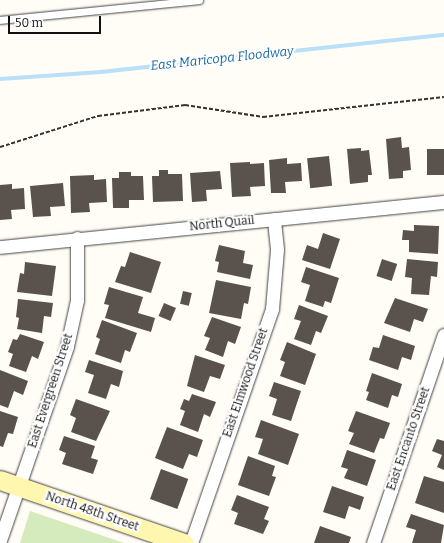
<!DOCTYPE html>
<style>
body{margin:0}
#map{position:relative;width:444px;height:543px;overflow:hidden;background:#fffdf5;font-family:Bitter,serif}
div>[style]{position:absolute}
.green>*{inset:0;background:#d5ebbd}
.stream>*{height:3.5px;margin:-1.75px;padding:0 1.75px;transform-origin:1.75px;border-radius:1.75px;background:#b9e0f7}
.building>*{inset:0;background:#5a524d;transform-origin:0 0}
.path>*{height:2px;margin-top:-1px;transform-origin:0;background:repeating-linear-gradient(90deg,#333 0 4px,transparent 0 6px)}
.roads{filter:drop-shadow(0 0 1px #444) drop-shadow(0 0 1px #444)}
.lane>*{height:7px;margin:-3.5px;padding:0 3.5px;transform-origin:3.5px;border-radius:3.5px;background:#fff}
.street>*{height:13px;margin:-6.5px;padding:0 6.5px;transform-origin:6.5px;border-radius:6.5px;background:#fff}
.secondary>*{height:19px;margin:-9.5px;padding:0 9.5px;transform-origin:9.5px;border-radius:9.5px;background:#fff6b0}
span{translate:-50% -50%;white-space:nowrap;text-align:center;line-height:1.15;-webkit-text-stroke:4px #fff;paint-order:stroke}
.street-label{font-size:12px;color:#111}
.water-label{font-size:13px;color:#1768a6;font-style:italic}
.scale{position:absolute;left:8px;top:16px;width:93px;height:18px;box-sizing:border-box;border:2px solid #111;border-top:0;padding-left:5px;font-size:12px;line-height:14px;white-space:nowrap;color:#111;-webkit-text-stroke:3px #fff;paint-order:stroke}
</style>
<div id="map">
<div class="green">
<div style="clip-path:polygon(30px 511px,124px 543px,20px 543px)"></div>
</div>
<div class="stream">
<div style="left:0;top:79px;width:101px;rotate:-4deg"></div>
<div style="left:101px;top:72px;width:345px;rotate:-6.2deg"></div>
</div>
<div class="building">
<div style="clip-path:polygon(401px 137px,402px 148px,409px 147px,411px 170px,403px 171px,403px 178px,389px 179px,386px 139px)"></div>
<div style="clip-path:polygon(361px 148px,361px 151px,369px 150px,372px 175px,368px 175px,368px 182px,350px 184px,347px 149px)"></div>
<div style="left:444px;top:149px;width:26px;height:17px;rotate:90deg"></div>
<div style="left:329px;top:156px;width:30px;height:22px;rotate:84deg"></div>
<div style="clip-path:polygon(287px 158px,287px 164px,301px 163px,302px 181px,285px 182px,286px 193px,271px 193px,269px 160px)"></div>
<div style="clip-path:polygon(250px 162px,250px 164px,264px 163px,265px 186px,250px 187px,251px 196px,232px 197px,230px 163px)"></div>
<div style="clip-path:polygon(159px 170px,168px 170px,168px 174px,182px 174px,183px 201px,153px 202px,152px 176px,159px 176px)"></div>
<div style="clip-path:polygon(220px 171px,222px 189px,206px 190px,207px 201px,192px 202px,190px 173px)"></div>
<div style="clip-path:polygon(119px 172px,131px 172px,131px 176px,143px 176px,144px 200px,129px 200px,129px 208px,113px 208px,112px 178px,119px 178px)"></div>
<div style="clip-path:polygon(94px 175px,94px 180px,106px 179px,107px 202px,89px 203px,90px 212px,71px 213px,70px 176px)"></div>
<div style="clip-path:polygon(63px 183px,65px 206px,50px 207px,51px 216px,33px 217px,30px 186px)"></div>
<div style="clip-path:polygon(12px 184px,12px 189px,24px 188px,25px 209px,11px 210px,12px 219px,0 220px,0 185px)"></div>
<div style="clip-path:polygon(414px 225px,439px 226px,438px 254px,409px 252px,409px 240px,402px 240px,403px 230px,414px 231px)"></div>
<div style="clip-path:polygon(323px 233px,340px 239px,330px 269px,302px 260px,307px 245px,318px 249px)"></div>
<div style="clip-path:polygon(219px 245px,245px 251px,243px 263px,253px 265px,250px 279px,217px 272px,219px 262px,215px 261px)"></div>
<div style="clip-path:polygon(130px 252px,161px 262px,151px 293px,115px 282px,121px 266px,125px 267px)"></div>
<div style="left:382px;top:259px;width:16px;height:18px;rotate:18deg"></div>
<div style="clip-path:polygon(407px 259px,438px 262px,437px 277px,431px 276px,429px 295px,411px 294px,412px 278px,405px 277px)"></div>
<div style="clip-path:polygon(25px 262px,56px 266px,52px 296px,17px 292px,20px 273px,24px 274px)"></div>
<div style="clip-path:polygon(306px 267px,339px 278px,331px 303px,325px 301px,323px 307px,305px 301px,310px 285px,301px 282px)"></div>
<div style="clip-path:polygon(216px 280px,251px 287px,248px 304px,244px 303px,241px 319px,209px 313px)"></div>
<div style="clip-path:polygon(109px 287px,143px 297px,138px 313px,155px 318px,151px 332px,105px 318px,109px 305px,104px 304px)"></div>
<div style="left:183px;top:291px;width:9px;height:13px;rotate:13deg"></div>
<div style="clip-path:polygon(395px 298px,428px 309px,423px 322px,414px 319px,410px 332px,384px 323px)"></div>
<div style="clip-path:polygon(18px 299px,53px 303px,51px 317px,44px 316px,42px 333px,17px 329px,19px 318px,16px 317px)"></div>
<div style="left:164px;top:303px;width:13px;height:14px;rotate:23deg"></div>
<div style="clip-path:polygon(299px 305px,328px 316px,321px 333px,316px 331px,311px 345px,294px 339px,301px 321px,294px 319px)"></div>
<div style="clip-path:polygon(212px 317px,241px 327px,235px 344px,228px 341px,223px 357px,205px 350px,210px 338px,204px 336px)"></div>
<div style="clip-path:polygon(102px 320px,137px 333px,130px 352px,125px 350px,121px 363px,95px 354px,100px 339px,96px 337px)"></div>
<div style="clip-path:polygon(20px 334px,44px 342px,38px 359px,32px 356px,26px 372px,9px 366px,13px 354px,8px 352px,13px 339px,17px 340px)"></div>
<div style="clip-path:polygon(383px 335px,415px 346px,411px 360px,402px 357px,398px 370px,369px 360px,373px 347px,379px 348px)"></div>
<div style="clip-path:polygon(287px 342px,316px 354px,305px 385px,280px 376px,285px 362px,280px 360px)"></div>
<div style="clip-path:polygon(195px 355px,225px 365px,220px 379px,210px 376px,204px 392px,187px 386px)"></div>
<div style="clip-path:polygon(89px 360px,123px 371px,119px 387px,111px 384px,106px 399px,88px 393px,94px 375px,85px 372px)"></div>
<div style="clip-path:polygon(0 370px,28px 381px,23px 395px,14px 391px,8px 408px,0 405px)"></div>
<div style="clip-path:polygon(372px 373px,402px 384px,398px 397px,392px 395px,388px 408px,366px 400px,369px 392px,366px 391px)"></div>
<div style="clip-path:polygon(274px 382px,301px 391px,291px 421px,272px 415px,277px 399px,269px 396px)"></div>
<div style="clip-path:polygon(192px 394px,216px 402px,210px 417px,204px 414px,198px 432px,180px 425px,185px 411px,180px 409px,184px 399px,189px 401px)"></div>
<div style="clip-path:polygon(76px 399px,110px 411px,96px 441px,71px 432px,76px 418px,70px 415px)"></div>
<div style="clip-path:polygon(0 411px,18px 417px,13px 434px,8px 433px,3px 447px,0 446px)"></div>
<div style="clip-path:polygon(356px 411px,390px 423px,384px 439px,380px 438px,374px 453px,349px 444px,354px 433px,348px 431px)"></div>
<div style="clip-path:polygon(261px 420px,299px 434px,288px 465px,258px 454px,263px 439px,255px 437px)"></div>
<div style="clip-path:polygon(167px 427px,203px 440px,197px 457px,189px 454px,183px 469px,155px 458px)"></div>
<div style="clip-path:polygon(64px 436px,95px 446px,91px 458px,98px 460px,93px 474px,62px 464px,66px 453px,59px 450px)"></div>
<div style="clip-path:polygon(437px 439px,444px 441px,444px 470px,437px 467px,442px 455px,432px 451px)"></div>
<div style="clip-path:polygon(347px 450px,376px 460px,367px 486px,344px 478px,348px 469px,341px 467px)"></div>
<div style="clip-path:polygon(248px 456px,275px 466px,272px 476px,276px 477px,269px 496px,238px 485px)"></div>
<div style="left:161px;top:469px;width:29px;height:32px;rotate:20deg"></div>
<div style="clip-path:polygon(424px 476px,444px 482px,444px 513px,415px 503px)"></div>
<div style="clip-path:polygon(332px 486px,364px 497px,360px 510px,349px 506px,345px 519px,323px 512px)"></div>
<div style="clip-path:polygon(237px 495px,269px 507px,264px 519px,269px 521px,263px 534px,234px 524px,238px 513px,231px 510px)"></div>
<div style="clip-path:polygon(411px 514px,444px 525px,441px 543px,412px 543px,416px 530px,406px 527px)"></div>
<div style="clip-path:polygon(320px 526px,351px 537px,349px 543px,314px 543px)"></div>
</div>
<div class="path">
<div style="left:0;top:147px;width:103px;rotate:-17.6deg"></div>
<div style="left:98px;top:116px;width:88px;rotate:-7.2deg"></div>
<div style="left:185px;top:105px;width:79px;rotate:8.7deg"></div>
<div style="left:263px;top:117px;width:182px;rotate:-6.3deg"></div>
</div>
<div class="roads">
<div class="lane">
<div style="left:0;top:20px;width:200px;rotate:-5.7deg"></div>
</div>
<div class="street">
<div style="left:0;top:247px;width:446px;rotate:-5.8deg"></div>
<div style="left:0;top:540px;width:205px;rotate:-70.9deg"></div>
<div style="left:67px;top:346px;width:47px;rotate:-77.7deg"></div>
<div style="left:77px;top:300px;width:62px;rotate:-90deg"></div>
<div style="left:191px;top:543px;width:248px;rotate:-70.9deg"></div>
<div style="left:272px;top:309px;width:60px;rotate:-85.2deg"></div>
<div style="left:277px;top:249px;width:30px;rotate:-96deg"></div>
<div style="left:373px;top:543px;width:220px;rotate:-71.2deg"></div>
</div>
<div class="secondary">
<div style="left:0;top:480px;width:194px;rotate:18.9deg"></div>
</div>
</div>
<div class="street-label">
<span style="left:222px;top:224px;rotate:-6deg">North Quail</span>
<span style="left:246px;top:383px;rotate:-71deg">East Elmwood Street</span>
<span style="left:51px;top:391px;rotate:-72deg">East Evergreen Street</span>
<span style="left:409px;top:439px;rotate:-71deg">East Encanto Street</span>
<span style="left:92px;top:512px;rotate:19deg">North 48th Street</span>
</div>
<div class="water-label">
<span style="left:222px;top:59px;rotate:-6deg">East Maricopa Floodway</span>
</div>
<div class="scale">50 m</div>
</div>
